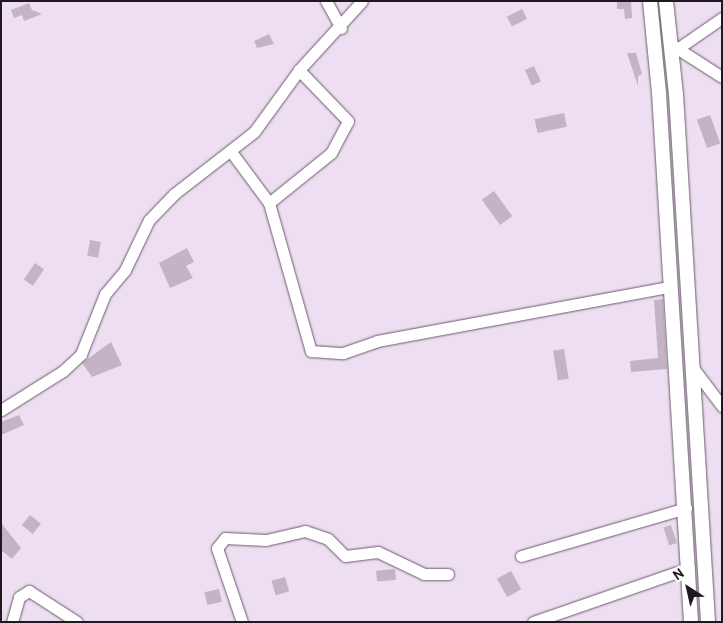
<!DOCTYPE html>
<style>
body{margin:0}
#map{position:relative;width:723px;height:623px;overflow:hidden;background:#eedef1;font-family:Overpass,sans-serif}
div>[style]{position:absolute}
.building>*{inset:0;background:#c3b3c5;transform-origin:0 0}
.roads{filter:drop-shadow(0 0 1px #695b6b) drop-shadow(0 0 1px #695b6b)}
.minor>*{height:11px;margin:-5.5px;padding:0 5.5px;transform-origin:5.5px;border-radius:5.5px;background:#fff}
.tertiary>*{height:14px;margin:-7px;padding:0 7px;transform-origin:7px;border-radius:7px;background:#fff}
span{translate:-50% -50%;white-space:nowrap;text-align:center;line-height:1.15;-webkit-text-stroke:5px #fff;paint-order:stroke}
.frame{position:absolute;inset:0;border:2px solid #1f191f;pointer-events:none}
.north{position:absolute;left:663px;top:563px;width:50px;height:50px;-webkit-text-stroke:4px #fff;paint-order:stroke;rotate:325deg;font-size:14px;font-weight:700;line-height:20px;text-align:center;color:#1f191f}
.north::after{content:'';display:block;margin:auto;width:18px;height:22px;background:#1f191f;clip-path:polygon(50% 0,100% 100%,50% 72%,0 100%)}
</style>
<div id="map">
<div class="building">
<div style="clip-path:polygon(617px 1px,631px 1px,632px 18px,625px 19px,624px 9px,617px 9px)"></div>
<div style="clip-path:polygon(29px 3px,32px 10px,42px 14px,24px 21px,22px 15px,14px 18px,11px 10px)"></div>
<div style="left:522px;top:9px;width:11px;height:17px;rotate:63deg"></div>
<div style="clip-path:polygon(269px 34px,274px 44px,257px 48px,254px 41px)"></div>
<div style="clip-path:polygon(627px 53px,636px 53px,642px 74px,638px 76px,638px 86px)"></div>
<div style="left:534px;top:66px;width:17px;height:10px;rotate:66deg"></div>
<div style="left:564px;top:113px;width:14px;height:30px;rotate:78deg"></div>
<div style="left:710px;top:115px;width:30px;height:14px;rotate:70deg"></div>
<div style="left:494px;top:191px;width:31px;height:15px;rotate:54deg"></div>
<div style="left:90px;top:240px;width:11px;height:16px;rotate:10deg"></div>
<div style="clip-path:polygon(187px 248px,194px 262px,186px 266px,193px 278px,170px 288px,159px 263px)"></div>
<div style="left:35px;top:263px;width:11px;height:20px;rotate:34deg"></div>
<div style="clip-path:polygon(663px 299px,667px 369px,631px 372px,630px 361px,658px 358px,654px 300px)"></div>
<div style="clip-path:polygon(111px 342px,122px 365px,92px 377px,82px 363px)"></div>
<div style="left:564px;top:349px;width:30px;height:11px;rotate:81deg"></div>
<div style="clip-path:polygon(19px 415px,24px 425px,1px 435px,1px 422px)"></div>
<div style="left:30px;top:515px;width:14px;height:13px;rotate:39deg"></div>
<div style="clip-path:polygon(1px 523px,21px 548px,12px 559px,1px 550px)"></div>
<div style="left:671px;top:525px;width:19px;height:8px;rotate:72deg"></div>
<div style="left:395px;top:569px;width:11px;height:19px;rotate:85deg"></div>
<div style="left:511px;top:571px;width:21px;height:16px;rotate:61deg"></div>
<div style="left:285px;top:577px;width:15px;height:14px;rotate:74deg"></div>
<div style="left:219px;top:589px;width:13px;height:15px;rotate:77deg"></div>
</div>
<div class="roads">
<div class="minor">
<div style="left:326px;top:1px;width:31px;rotate:61deg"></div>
<div style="left:672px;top:45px;width:59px;rotate:32.6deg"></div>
<div style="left:677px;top:49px;width:55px;rotate:-34.6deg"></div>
<div style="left:232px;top:153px;width:62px;rotate:53.5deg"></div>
<div style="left:269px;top:203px;width:154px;rotate:74.2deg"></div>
<div style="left:311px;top:351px;width:32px;rotate:4deg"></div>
<div style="left:343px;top:353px;width:36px;rotate:-19deg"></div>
<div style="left:377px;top:341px;width:297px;rotate:-10.5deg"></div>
<div style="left:269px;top:203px;width:80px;rotate:-38.9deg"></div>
<div style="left:331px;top:153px;width:36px;rotate:-62deg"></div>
<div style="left:348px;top:121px;width:71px;rotate:-133.9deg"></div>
<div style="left:693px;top:368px;width:48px;rotate:52.7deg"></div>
<div style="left:1px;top:410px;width:73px;rotate:-32.2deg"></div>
<div style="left:63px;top:371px;width:25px;rotate:-43deg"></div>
<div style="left:81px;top:354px;width:65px;rotate:-68.2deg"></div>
<div style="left:105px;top:294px;width:31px;rotate:-50deg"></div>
<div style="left:125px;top:270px;width:55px;rotate:-64.4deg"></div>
<div style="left:149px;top:220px;width:36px;rotate:-46deg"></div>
<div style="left:174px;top:194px;width:101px;rotate:-37.8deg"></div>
<div style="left:254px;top:132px;width:77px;rotate:-54deg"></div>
<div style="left:299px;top:70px;width:93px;rotate:-47.6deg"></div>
<div style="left:521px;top:556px;width:172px;rotate:-16.2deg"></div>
<div style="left:12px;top:622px;width:26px;rotate:-74deg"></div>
<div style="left:19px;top:597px;width:12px;rotate:-31deg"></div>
<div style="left:29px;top:591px;width:57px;rotate:32.9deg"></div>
<div style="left:242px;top:622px;width:78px;rotate:-108.7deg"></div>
<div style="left:217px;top:548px;width:13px;rotate:-51deg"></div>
<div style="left:225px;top:538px;width:41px;rotate:2.8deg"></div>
<div style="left:266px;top:540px;width:40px;rotate:-13deg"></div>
<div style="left:305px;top:531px;width:24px;rotate:19deg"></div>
<div style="left:328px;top:539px;width:24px;rotate:45deg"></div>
<div style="left:345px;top:556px;width:33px;rotate:-7deg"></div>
<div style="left:378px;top:552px;width:51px;rotate:25.6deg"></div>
<div style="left:424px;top:574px;width:24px"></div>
<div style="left:533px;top:622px;width:165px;rotate:-19.1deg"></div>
</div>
<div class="tertiary">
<div style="left:650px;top:1px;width:92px;rotate:84.4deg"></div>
<div style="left:659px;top:93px;width:530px;rotate:86.54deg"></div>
<div style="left:666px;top:1px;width:94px;rotate:83.9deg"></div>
<div style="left:676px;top:94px;width:529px;rotate:86.53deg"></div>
</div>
</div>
<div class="frame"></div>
<div class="north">N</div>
</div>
